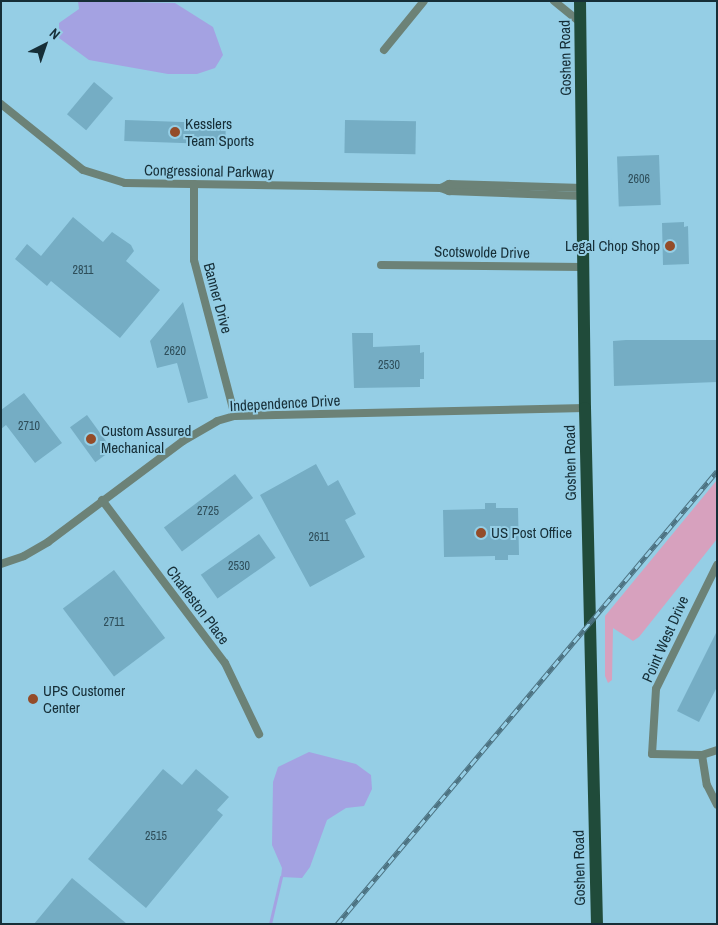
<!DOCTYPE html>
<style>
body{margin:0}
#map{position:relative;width:718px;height:925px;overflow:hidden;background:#95cee5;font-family:"Archivo Narrow",sans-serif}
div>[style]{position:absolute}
.green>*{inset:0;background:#d7a1be}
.water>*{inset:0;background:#a4a2e2}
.stream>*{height:2.5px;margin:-1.25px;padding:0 1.25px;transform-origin:1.25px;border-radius:1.25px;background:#a4a2e2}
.building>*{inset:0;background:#75adc4;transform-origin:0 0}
.minor>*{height:8px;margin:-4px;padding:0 4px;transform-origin:4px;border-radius:4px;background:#6c8277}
.primary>*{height:12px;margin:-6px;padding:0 6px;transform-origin:6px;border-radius:6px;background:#204b3a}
.rail>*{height:4.5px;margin-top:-2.25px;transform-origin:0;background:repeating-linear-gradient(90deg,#95cee5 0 8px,#4c7281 0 16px);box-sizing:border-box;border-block:1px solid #4c7281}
.dots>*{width:14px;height:14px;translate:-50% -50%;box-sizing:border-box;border:2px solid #95cee5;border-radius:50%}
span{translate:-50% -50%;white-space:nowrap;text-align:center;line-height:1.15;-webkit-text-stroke:4px #95cee5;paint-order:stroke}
.number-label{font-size:12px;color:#2e4e5a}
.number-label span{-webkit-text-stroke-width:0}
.street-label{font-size:15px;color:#162e37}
.poi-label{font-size:15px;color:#162e37}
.left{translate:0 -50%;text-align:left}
.right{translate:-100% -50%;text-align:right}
.frame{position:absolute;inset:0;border:2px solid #162e37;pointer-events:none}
.north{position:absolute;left:20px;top:20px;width:50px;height:50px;-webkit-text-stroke:4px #95cee5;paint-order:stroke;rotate:41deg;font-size:14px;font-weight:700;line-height:20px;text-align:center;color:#162e37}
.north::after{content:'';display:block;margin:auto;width:18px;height:22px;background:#162e37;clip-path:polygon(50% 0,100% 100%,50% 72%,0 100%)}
</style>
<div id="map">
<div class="green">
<div style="clip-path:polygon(717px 480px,717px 539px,639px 637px,633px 641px,613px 628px,612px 680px,608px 683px,605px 676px,605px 616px)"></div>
</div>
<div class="water">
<div style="clip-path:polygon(78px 1px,175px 3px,213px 27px,223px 55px,215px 68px,197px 74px,168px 74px,89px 60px,59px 38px,59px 23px,79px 9px)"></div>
<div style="clip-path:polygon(309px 752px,356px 764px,371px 775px,372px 789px,364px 806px,346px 808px,327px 820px,310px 867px,302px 878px,281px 877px,282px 868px,272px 845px,273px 782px,278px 767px)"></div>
</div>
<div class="stream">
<div style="left:270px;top:924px;width:48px;rotate:-76.8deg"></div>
</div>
<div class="building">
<div style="left:94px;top:82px;width:25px;height:42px;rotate:40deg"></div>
<div style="left:125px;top:120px;width:101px;height:21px;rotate:2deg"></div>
<div style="left:345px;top:120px;width:71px;height:33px;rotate:1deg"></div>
<div style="left:659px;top:155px;width:50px;height:42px;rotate:88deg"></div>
<div style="clip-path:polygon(73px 217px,103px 242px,112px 232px,131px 245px,134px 251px,126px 261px,160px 290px,120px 338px,51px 281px,47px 286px,15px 259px,27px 244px,41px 256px)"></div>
<div style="clip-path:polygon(684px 222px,684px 227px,688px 226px,689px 264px,663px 265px,662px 223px)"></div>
<div style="clip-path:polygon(183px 302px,208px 398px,188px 403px,177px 363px,157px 368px,150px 341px)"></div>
<div style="clip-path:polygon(352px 333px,373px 333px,373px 347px,420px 345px,420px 353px,424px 352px,424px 379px,420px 379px,420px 387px,354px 388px)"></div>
<div style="clip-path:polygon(626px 340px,717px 340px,717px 382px,614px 386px,613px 341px)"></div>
<div style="clip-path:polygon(24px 393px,62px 443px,35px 463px,6px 425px,1px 429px,1px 410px)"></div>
<div style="left:87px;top:415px;width:43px;height:21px;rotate:54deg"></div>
<div style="clip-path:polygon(316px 464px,328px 486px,338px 480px,356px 514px,345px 520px,365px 557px,310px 587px,260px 495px)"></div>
<div style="left:235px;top:474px;width:30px;height:89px;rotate:53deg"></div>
<div style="clip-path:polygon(485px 503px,496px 503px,496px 508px,518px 508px,519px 555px,508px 555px,508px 560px,495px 560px,495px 556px,444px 557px,443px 510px,485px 509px)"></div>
<div style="left:259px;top:534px;width:29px;height:71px;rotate:55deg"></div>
<div style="left:114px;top:570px;width:85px;height:64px;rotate:53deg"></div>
<div style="clip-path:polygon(717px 631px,717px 687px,699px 722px,677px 711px)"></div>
<div style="clip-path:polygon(163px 769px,182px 785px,196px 769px,229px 797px,217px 810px,223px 815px,146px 908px,88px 859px)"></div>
<div style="clip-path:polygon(72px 878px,127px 924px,34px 924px)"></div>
</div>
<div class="minor">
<div style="left:554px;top:1px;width:35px;rotate:39deg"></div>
<div style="left:384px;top:50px;width:63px;rotate:-50.8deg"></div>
<div style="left:1px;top:104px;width:105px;rotate:38.8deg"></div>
<div style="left:83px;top:170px;width:44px;rotate:17.2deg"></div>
<div style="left:125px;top:183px;width:316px;rotate:0.9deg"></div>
<div style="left:441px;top:188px;width:9px;rotate:21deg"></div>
<div style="left:449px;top:191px;width:134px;rotate:2.1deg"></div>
<div style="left:194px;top:184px;width:76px;rotate:90deg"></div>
<div style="left:194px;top:260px;width:161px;rotate:75.3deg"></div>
<div style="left:441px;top:188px;width:9px;rotate:-27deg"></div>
<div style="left:449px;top:184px;width:134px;rotate:1.7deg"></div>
<div style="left:381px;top:265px;width:202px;rotate:0.6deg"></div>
<div style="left:102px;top:500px;width:204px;rotate:53deg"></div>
<div style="left:225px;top:663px;width:79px;rotate:64.4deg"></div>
<div style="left:1px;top:564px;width:24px;rotate:-19deg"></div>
<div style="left:24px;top:556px;width:28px;rotate:-30deg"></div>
<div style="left:48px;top:542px;width:169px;rotate:-36.8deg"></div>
<div style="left:183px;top:441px;width:39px;rotate:-30deg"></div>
<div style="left:217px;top:421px;width:19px;rotate:-16deg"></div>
<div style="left:235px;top:416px;width:350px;rotate:-1.3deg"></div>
<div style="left:717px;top:565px;width:138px;rotate:116.2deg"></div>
<div style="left:656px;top:689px;width:65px;rotate:93.5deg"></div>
<div style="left:652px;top:754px;width:50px;rotate:1.1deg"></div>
<div style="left:702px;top:755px;width:16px;rotate:-18deg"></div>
<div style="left:702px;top:755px;width:30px;rotate:81deg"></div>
<div style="left:707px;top:785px;width:22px;rotate:63deg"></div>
</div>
<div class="primary">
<div style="left:580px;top:1px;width:407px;rotate:89.3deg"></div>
<div style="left:585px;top:408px;width:516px;rotate:88.67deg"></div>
</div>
<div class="rail">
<div style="left:337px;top:924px;width:591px;rotate:-50.01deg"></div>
</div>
<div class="dots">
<div style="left:175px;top:132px;background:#944c29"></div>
<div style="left:670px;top:246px;background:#944c29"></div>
<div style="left:91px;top:439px;background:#944c29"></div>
<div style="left:481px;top:533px;background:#944c29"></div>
<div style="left:33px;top:699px;background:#944c29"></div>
</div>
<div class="number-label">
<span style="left:639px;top:180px">2606</span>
<span style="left:83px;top:271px">2811</span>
<span style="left:175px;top:352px">2620</span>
<span style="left:389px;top:366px">2530</span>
<span style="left:29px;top:427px">2710</span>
<span style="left:208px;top:512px">2725</span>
<span style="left:319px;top:538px">2611</span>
<span style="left:239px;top:567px">2530</span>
<span style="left:114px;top:623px">2711</span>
<span style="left:156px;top:837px">2515</span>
</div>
<div class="street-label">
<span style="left:565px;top:58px;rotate:-91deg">Goshen Road</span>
<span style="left:209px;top:171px;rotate:1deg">Congressional Parkway</span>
<span style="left:482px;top:252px;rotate:1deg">Scotswolde Drive</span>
<span style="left:218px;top:298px;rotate:75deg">Banner Drive</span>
<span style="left:285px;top:403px;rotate:-3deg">Independence Drive</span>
<span style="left:570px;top:463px;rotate:-91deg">Goshen Road</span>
<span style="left:198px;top:605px;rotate:53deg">Charleston Place</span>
<span style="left:665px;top:639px;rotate:-66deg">Point West Drive</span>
<span style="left:579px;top:868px;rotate:-91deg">Goshen Road</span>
</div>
<div class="poi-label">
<span class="left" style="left:185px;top:132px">Kesslers<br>Team Sports</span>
<span class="right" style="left:660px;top:246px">Legal Chop Shop</span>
<span class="left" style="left:101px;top:439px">Custom Assured<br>Mechanical</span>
<span class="left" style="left:491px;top:533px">US Post Office</span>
<span class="left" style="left:43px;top:699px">UPS Customer<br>Center</span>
</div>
<div class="frame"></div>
<div class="north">N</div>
</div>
